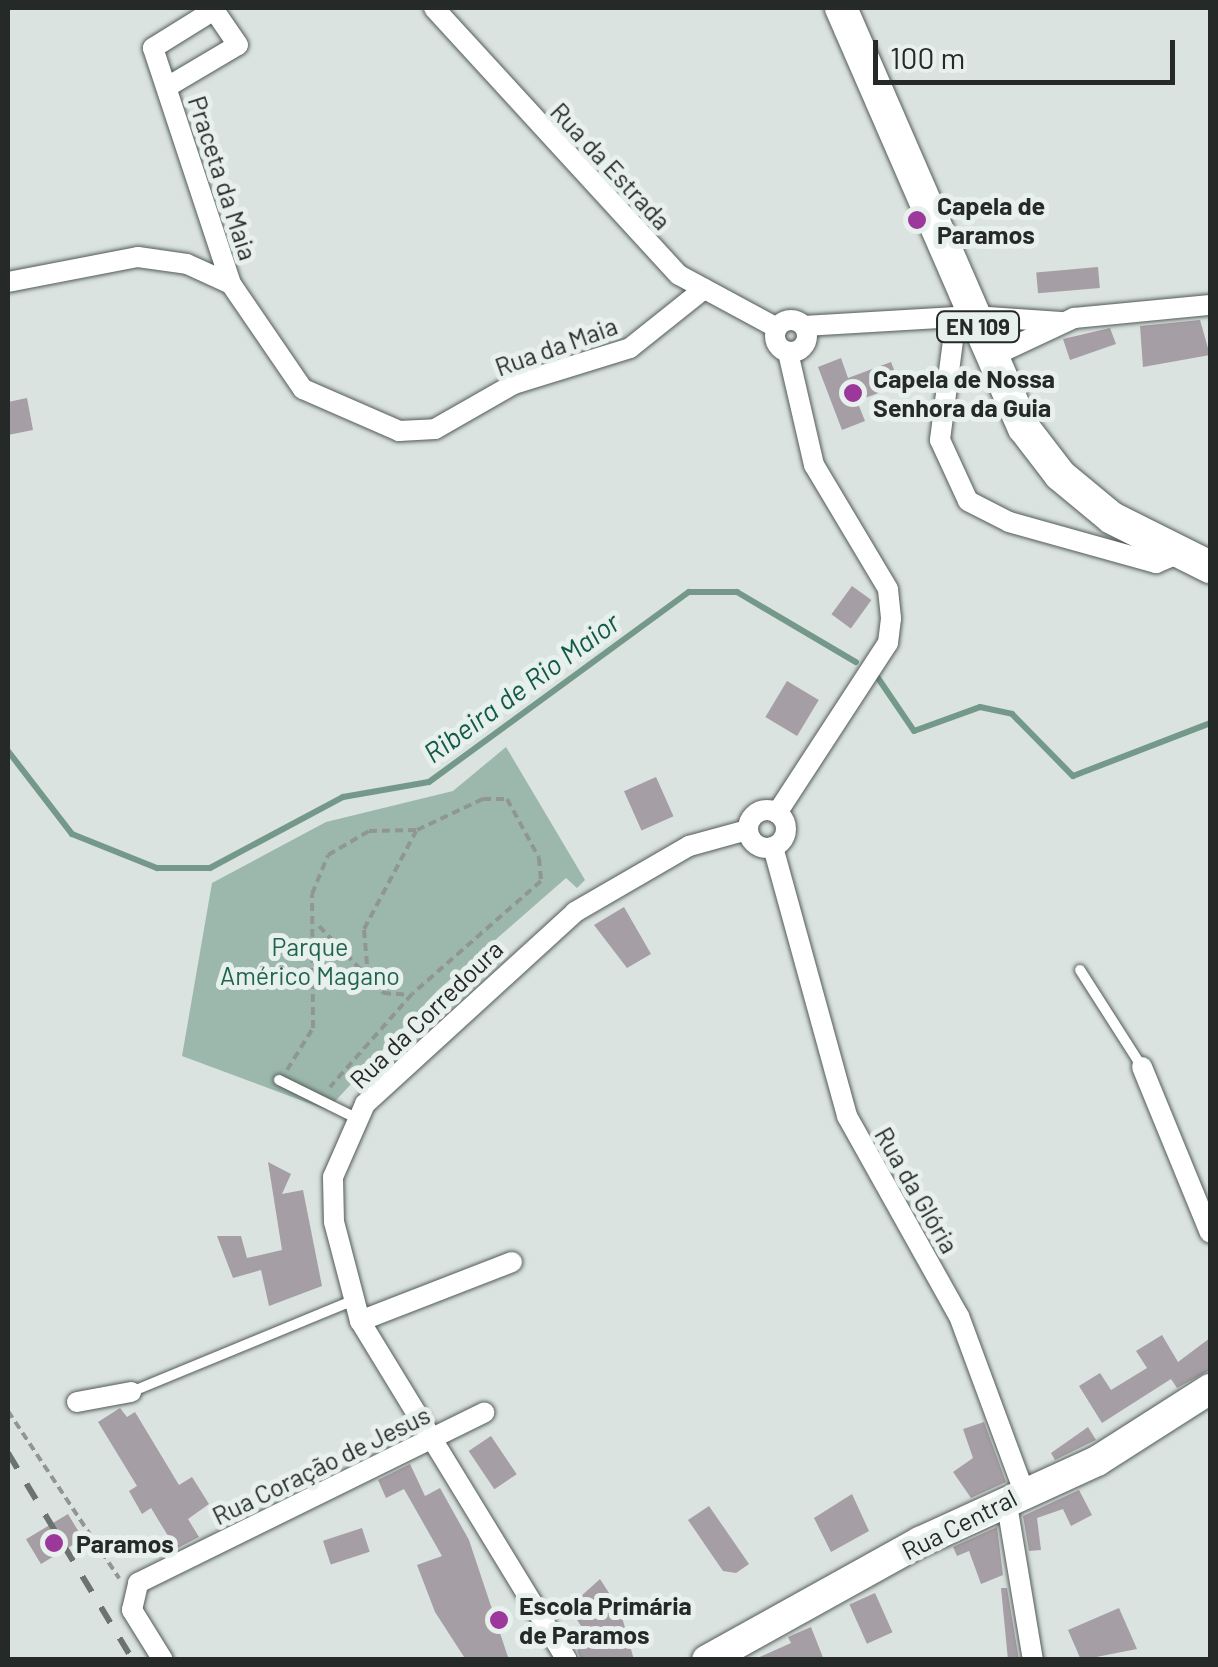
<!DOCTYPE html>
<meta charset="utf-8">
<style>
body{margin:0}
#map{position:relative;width:1218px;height:1667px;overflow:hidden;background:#dae3df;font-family:Barlow,sans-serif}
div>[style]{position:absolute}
.green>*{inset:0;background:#9cb8ad}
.stream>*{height:6px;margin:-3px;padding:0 3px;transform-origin:3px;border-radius:3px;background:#74998b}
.building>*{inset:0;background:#a59ea4;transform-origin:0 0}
.path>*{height:4px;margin-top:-2px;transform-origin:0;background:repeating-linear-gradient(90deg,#8f9693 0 8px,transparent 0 13px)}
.roads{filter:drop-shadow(0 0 2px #535b58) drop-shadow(0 0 2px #535b58)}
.lane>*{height:10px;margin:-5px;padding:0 5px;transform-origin:5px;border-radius:5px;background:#fff}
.street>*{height:20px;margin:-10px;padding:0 10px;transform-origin:10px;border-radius:10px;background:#fff}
.street>.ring{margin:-10px;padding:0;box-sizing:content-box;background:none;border:20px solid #fff;border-radius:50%}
.secondary>*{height:30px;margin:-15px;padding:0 15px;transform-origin:15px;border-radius:15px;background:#fff}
.primary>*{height:32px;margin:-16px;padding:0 16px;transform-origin:16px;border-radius:16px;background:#fff}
.rail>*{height:6px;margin-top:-3px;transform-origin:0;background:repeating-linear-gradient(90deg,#6c726f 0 18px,transparent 0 36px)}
.dots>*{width:28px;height:28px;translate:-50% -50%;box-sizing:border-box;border:5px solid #e7f0ec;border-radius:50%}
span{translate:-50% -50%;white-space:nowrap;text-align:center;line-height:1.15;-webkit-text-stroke:10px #e7f0ec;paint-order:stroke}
.shield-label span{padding:2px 8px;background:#e7f0ec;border:2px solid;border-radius:8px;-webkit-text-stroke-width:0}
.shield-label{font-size:22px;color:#252927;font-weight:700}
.street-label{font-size:25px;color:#252927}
.poi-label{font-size:25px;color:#252927;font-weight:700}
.left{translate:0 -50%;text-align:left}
.park-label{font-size:25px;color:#206450}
.water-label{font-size:28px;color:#125a47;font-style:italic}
.frame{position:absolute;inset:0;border:10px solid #252927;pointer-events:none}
.scale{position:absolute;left:873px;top:40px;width:302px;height:45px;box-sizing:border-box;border:5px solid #252927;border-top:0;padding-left:12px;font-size:30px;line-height:35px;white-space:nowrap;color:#252927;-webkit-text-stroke:8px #e7f0ec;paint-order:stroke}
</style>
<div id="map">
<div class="green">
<div style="clip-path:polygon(506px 747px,585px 880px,577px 888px,566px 878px,437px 991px,327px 1110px,182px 1056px,212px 883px,326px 822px,453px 791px)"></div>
</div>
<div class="stream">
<div style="left:878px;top:678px;width:64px;rotate:55.8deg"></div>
<div style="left:914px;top:731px;width:70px;rotate:-20deg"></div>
<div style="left:980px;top:707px;width:33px;rotate:12deg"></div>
<div style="left:1012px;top:714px;width:87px;rotate:45.5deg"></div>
<div style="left:1073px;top:776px;width:147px;rotate:-21.1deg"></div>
<div style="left:8px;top:751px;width:105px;rotate:52.4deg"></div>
<div style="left:72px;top:834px;width:92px;rotate:21.8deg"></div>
<div style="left:157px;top:868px;width:53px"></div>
<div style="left:210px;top:868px;width:151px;rotate:-28.1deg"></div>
<div style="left:343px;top:797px;width:87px;rotate:-9.9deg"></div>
<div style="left:429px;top:782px;width:322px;rotate:-36.2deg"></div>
<div style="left:689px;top:592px;width:48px"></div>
<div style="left:737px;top:592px;width:138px;rotate:30.5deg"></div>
</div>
<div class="building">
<div style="left:1098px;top:267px;width:21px;height:62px;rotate:85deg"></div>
<div style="clip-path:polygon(1200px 320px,1210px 355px,1143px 367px,1140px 326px)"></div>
<div style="clip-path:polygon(1110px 328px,1116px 344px,1070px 360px,1063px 339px)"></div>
<div style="clip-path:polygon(841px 358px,848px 378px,891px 362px,900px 385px,857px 401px,865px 421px,842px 430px,818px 367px)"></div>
<div style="clip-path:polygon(27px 398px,33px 430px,8px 435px,8px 402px)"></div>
<div style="left:852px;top:586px;width:24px;height:35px;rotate:36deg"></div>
<div style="left:787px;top:681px;width:37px;height:42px;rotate:31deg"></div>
<div style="left:656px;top:777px;width:43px;height:35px;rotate:66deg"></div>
<div style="clip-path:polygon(624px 907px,651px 954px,627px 968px,594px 925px)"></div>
<div style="clip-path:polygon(268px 1162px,291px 1174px,282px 1194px,303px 1190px,322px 1286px,269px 1306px,261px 1270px,233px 1278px,217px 1236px,241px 1236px,247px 1258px,282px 1250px)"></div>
<div style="clip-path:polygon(1162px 1335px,1178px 1362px,1210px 1338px,1210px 1370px,1177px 1388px,1171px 1379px,1102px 1423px,1079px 1386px,1100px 1373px,1111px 1390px,1147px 1368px,1136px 1351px)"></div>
<div style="clip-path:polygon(120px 1408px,127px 1417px,135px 1412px,179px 1485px,192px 1477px,209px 1504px,188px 1519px,199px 1537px,176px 1549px,151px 1508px,142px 1514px,129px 1491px,137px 1486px,98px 1422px)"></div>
<div style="clip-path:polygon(984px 1422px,1006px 1482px,971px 1498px,953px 1472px,973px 1458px,963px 1429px)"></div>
<div style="clip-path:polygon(1088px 1427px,1096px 1440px,1055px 1460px,1051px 1453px)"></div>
<div style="left:491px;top:1436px;width:46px;height:27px;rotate:56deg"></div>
<div style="clip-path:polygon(410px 1464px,425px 1496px,440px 1488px,469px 1540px,509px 1660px,466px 1660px,435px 1612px,417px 1565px,442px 1556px,404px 1489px,386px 1498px,378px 1480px)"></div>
<div style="clip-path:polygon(1079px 1490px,1092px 1515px,1071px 1526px,1063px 1509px,1037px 1518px,1041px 1550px,1029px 1551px,1023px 1516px)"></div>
<div style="clip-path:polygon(852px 1494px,869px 1531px,831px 1552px,814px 1518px)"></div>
<div style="clip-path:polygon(709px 1506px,749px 1564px,736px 1573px,723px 1571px,688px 1520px)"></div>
<div style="left:68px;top:1514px;width:29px;height:49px;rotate:59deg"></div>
<div style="clip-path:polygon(997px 1527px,1003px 1575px,981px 1584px,969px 1551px,957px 1556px,953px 1547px)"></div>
<div style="left:362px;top:1528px;width:25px;height:41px;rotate:72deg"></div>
<div style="clip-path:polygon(600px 1579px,620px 1610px,634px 1660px,581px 1660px,577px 1650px,591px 1642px,569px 1607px)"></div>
<div style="clip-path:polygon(1001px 1588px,1007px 1588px,1019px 1660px,1008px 1660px)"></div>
<div style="left:875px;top:1593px;width:43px;height:28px;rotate:66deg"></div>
<div style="clip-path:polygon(1119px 1608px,1137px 1649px,1081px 1660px,1068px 1630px)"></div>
<div style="clip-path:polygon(811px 1627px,824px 1660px,753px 1660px,791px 1643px,788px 1637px)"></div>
</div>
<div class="path">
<div style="left:319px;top:926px;width:93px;rotate:46.3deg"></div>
<div style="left:383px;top:993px;width:26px;rotate:4deg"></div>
<div style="left:368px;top:977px;width:48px;rotate:-94.8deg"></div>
<div style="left:364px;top:929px;width:111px;rotate:-62deg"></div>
<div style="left:287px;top:1070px;width:49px;rotate:-58.2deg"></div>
<div style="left:313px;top:1028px;width:134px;rotate:-90.4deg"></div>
<div style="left:312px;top:894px;width:42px;rotate:-67.7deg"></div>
<div style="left:328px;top:855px;width:48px;rotate:-30.3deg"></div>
<div style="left:369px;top:831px;width:48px;rotate:-1.2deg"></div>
<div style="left:417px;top:830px;width:73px;rotate:-25.2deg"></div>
<div style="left:483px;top:799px;width:24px"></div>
<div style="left:507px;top:799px;width:67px;rotate:61.5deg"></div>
<div style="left:539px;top:858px;width:23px;rotate:85deg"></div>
<div style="left:541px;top:881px;width:171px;rotate:138.8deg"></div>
<div style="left:412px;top:994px;width:124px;rotate:131.4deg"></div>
<div style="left:8px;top:1411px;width:201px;rotate:56.4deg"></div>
</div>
<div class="roads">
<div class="lane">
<div style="left:1080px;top:970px;width:115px;rotate:57.4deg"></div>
<div style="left:279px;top:1080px;width:86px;rotate:26.3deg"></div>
<div style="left:131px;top:1392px;width:241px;rotate:-22.4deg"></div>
</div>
<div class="street">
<div style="left:434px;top:8px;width:362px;rotate:47.5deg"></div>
<div style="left:679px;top:275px;width:111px;rotate:28.4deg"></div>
<div style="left:167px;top:87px;width:82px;rotate:-30.6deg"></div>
<div style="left:238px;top:45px;width:42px;rotate:-124.4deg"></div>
<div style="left:214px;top:10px;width:72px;rotate:148.1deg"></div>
<div style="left:153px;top:48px;width:249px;rotate:71.7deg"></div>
<div style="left:8px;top:282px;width:132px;rotate:-10.9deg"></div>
<div style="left:138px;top:257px;width:49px;rotate:8.1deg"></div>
<div style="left:187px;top:264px;width:48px;rotate:24.4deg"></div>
<div style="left:231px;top:284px;width:127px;rotate:55.6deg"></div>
<div style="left:303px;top:389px;width:105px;rotate:23.6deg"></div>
<div style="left:399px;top:431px;width:36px;rotate:-3deg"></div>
<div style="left:435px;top:429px;width:91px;rotate:-29.7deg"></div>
<div style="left:514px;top:384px;width:121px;rotate:-17.2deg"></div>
<div style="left:630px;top:348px;width:95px;rotate:-38.6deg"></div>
<div style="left:956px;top:318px;width:123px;rotate:97.5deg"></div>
<div style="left:940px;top:440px;width:67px;rotate:65.3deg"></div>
<div style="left:968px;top:501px;width:46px;rotate:27.1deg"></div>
<div style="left:1009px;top:522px;width:153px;rotate:15.6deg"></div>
<div style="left:1156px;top:563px;width:23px;rotate:-23deg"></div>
<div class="ring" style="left:775px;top:320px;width:12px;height:12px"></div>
<div style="left:804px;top:326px;width:169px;rotate:-3.4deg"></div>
<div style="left:973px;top:316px;width:88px;rotate:3.9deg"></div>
<div style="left:991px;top:357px;width:92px;rotate:-25.2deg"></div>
<div style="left:1074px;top:318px;width:137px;rotate:-5.5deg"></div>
<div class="ring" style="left:748px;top:810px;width:18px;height:18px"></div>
<div style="left:777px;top:813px;width:203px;rotate:-56.9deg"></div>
<div style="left:888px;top:643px;width:25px;rotate:-83deg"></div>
<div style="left:891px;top:618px;width:29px;rotate:-96deg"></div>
<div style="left:888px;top:589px;width:144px;rotate:-120.8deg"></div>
<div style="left:814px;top:465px;width:116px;rotate:-103deg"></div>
<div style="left:773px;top:847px;width:279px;rotate:74.6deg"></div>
<div style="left:847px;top:1116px;width:229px;rotate:60.8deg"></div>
<div style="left:959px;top:1316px;width:188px;rotate:69.7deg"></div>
<div style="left:1142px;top:1067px;width:179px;rotate:67.7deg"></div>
<div style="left:360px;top:1321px;width:163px;rotate:-21.2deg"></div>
<div style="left:77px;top:1402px;width:55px;rotate:-10.5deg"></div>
<div style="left:1007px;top:1505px;width:157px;rotate:80.5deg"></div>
<div style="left:163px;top:1660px;width:59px;rotate:-121.8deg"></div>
<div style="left:132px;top:1610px;width:28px;rotate:-77deg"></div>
<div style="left:138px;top:1583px;width:386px;rotate:-26.2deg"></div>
<div style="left:567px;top:1660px;width:397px;rotate:-121.4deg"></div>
<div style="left:360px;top:1321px;width:102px;rotate:-104.7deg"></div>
<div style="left:334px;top:1222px;width:45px;rotate:-91.3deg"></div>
<div style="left:333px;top:1177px;width:80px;rotate:-66.3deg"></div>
<div style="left:365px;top:1104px;width:285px;rotate:-42.4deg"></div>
<div style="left:575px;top:912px;width:132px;rotate:-30.1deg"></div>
<div style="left:689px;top:846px;width:60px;rotate:-15.4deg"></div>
</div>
<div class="secondary">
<div style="left:707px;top:1660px;width:244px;rotate:-29deg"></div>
<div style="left:920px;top:1542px;width:195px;rotate:-24.6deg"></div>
<div style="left:1097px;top:1461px;width:134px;rotate:-32.5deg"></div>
</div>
<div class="primary">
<div style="left:841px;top:8px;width:458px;rotate:66.5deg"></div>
<div style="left:1024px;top:428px;width:59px;rotate:52.5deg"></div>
<div style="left:1060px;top:475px;width:67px;rotate:39.6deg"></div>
<div style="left:1112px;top:518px;width:110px;rotate:26.6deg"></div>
</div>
</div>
<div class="rail">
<div style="left:8px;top:1453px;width:242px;rotate:58.9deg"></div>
</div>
<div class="dots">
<div style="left:917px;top:220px;background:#9c379b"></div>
<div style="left:853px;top:393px;background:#9c379b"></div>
<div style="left:54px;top:1543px;background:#9c379b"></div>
<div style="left:499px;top:1620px;background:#9c379b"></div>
</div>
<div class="shield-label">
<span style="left:978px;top:327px">EN 109</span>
</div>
<div class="street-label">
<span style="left:611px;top:166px;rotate:47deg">Rua da Estrada</span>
<span style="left:223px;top:178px;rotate:72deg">Praceta da Maia</span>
<span style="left:556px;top:346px;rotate:-20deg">Rua da Maia</span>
<span style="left:426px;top:1014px;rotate:-44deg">Rua da Corredoura</span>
<span style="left:917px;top:1190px;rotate:60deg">Rua da Glória</span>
<span style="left:321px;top:1465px;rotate:-26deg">Rua Coração de Jesus</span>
<span style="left:959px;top:1524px;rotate:-27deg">Rua Central</span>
</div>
<div class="poi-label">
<span class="left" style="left:937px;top:220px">Capela de<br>Paramos</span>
<span class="left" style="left:873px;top:393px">Capela de Nossa<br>Senhora da Guia</span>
<span class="left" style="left:76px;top:1543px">Paramos</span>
<span class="left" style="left:519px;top:1620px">Escola Primária<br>de Paramos</span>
</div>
<div class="park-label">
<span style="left:310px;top:961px">Parque<br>Américo Magano</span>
</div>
<div class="water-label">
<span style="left:521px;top:687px;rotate:-36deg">Ribeira de Rio Maior</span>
</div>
<div class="frame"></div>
<div class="scale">100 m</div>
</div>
